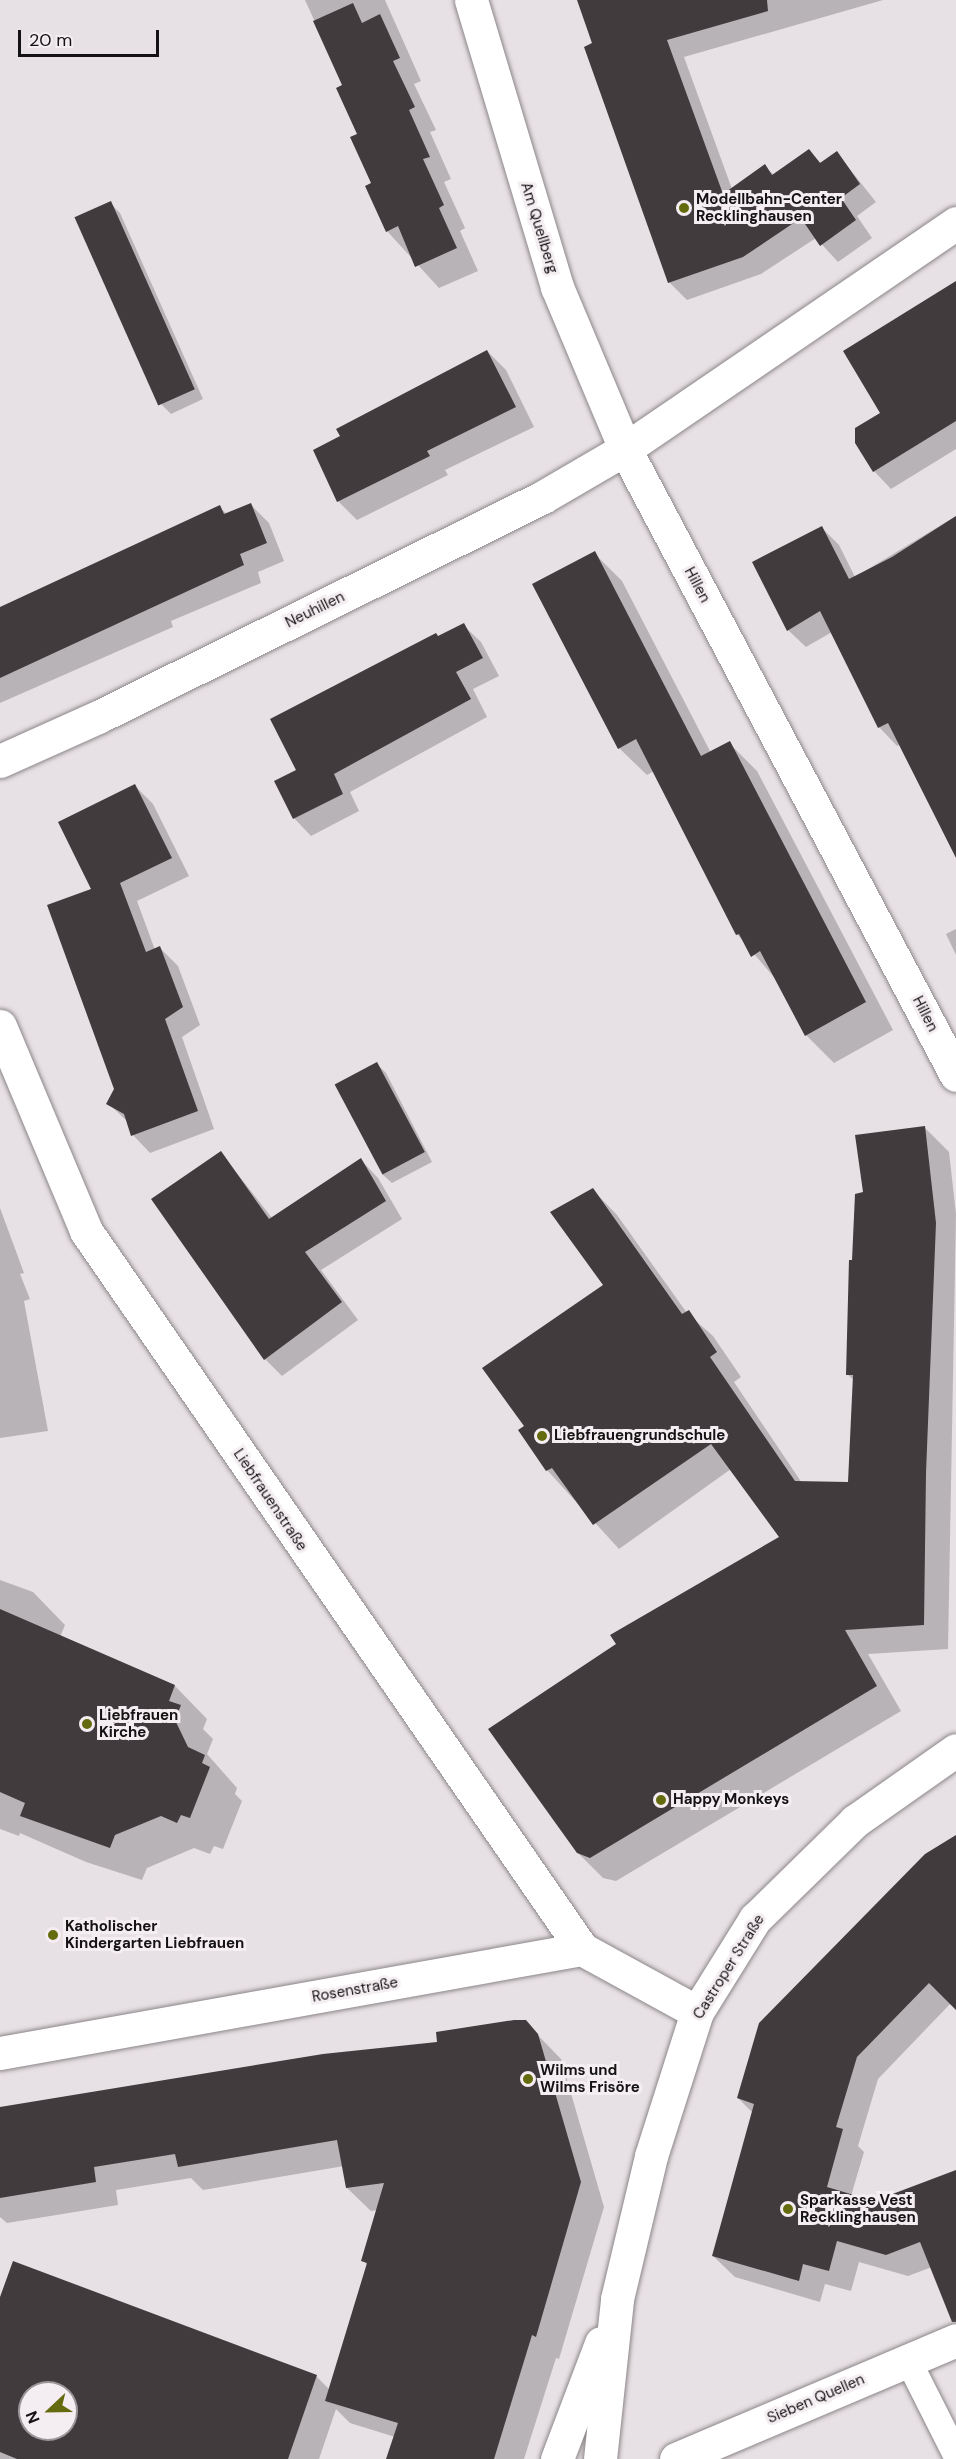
<!DOCTYPE html>
<meta charset="utf-8">
<style>
body{margin:0}
#map{position:relative;width:956px;height:2459px;overflow:hidden;background:#e7e0e4;font-family:"DM Sans",sans-serif}
div>[style]{position:absolute}
.shadow>*{inset:0;background:#0003}
.building>*{inset:0;background:#413b3e;transform-origin:0 0}
.roads{filter:drop-shadow(0 0 2px #8c8689) drop-shadow(0 0 2px #8c8689)}
.lane>*{height:26px;margin:-13px;padding:0 13px;transform-origin:13px;border-radius:13px;background:#fff}
.street>*{height:33px;margin:-16.5px;padding:0 16.5px;transform-origin:16.5px;border-radius:16.5px;background:#fff}
.secondary>*{height:33px;margin:-16.5px;padding:0 16.5px;transform-origin:16.5px;border-radius:16.5px;background:#fff}
.dots>*{width:16px;height:16px;translate:-50% -50%;box-sizing:border-box;border:3px solid #f4edf1;border-radius:50%}
span{translate:-50% -50%;white-space:nowrap;text-align:center;line-height:1.15;-webkit-text-stroke:6px #f4edf1;paint-order:stroke}
.poi-label{font-size:15px;color:#141213;font-weight:700}
.left{translate:0 -50%;text-align:left}
.street-label{font-size:15px;color:#141213}
.north{position:absolute;left:18px;top:2381px;width:60px;height:60px;box-sizing:border-box;background:#f4edf1;border:2px solid #9a9598;border-radius:50%;rotate:248deg;font-size:16px;font-weight:700;line-height:24px;text-align:center;color:#141213}
.north::after{content:'';display:block;margin:auto;width:21px;height:27px;background:#636b0e;clip-path:polygon(50% 0,100% 100%,50% 72%,0 100%)}
.scale{position:absolute;left:18px;top:30px;width:141px;height:27px;box-sizing:border-box;border:3px solid #141213;border-top:0;padding-left:8px;font-size:18px;line-height:21px;white-space:nowrap;color:#141213;-webkit-text-stroke:4px #f4edf1;paint-order:stroke}
</style>
<div id="map">
<div class="shadow">
<div style="clip-path:polygon(305px 0,385px 0,421px 81px,414px 84px,436px 130px,430px 132px,451px 179px,444px 182px,465px 228px,460px 231px,478px 271px,439px 288px,387px 231px,344px 86px)"></div>
<div style="clip-path:polygon(578px 0,883px 0,684px 57px,732px 189px,764px 166px,774px 175px,809px 151px,822px 164px,837px 153px,876px 202px,857px 216px,872px 238px,838px 262px,816px 238px,761px 274px,687px 300px,669px 282px)"></div>
<div style="clip-path:polygon(110px 203px,120px 213px,203px 399px,171px 414px,161px 404px)"></div>
<div style="clip-path:polygon(956px 282px,956px 449px,891px 489px,874px 471px,882px 414px)"></div>
<div style="clip-path:polygon(487px 351px,506px 370px,534px 427px,445px 470px,448px 475px,357px 520px,338px 501px)"></div>
<div style="clip-path:polygon(251px 505px,269px 523px,284px 561px,258px 572px,261px 583px,171px 621px,173px 627px,0 703px,0 608px,219px 507px,227px 514px)"></div>
<div style="clip-path:polygon(956px 516px,956px 593px,832px 632px,806px 647px,788px 630px,822px 528px,839px 545px,855px 577px)"></div>
<div style="clip-path:polygon(594px 553px,622px 581px,711px 753px,729px 743px,757px 771px,893px 1030px,834px 1063px,806px 1035px,778px 982px,737px 934px,654px 771px,647px 775px,619px 748px)"></div>
<div style="clip-path:polygon(463px 625px,481px 642px,499px 676px,473px 689px,487px 717px,350px 792px,359px 811px,311px 836px,294px 818px,298px 771px,439px 638px)"></div>
<div style="clip-path:polygon(956px 662px,956px 823px,900px 744px,897px 746px,879px 727px)"></div>
<div style="clip-path:polygon(135px 786px,153px 804px,189px 876px,137px 901px,155px 950px,160px 948px,178px 966px,200px 1025px,182px 1037px,214px 1129px,150px 1153px,133px 1135px,129px 1123px,108px 1103px,116px 1090px,93px 890px)"></div>
<div style="clip-path:polygon(956px 929px,956px 955px,946px 934px)"></div>
<div style="clip-path:polygon(377px 1064px,386px 1073px,432px 1162px,392px 1183px,382px 1174px)"></div>
<div style="clip-path:polygon(924px 1127px,949px 1152px,956px 1214px,948px 1649px,868px 1654px,901px 1711px,616px 1881px,603px 1878px,578px 1853px,781px 1538px,731px 1469px,619px 1549px,547px 1470px,526px 1427px,605px 1286px,593px 1190px,617px 1215px,687px 1313px,713px 1336px,741px 1377px,734px 1382px,802px 1483px,850px 1484px,855px 1381px,847px 1374px,854px 1262px,865px 1194px)"></div>
<div style="clip-path:polygon(221px 1153px,272px 1218px,361px 1160px,378px 1178px,402px 1219px,321px 1270px,358px 1320px,282px 1376px,265px 1359px)"></div>
<div style="clip-path:polygon(0 1208px,24px 1273px,20px 1274px,30px 1299px,24px 1301px,48px 1431px,0 1438px)"></div>
<div style="clip-path:polygon(0 1580px,33px 1592px,65px 1625px,60px 1637px,65px 1641px,175px 1686px,207px 1719px,203px 1729px,213px 1739px,207px 1754px,237px 1788px,235px 1794px,242px 1801px,223px 1849px,214px 1846px,210px 1854px,194px 1848px,147px 1868px,142px 1880px,86px 1862px,20px 1833px,19px 1836px,0 1829px)"></div>
<div style="clip-path:polygon(956px 1837px,956px 2008px,951px 2003px,878px 2079px,858px 2146px,864px 2152px,851px 2196px,874px 2202px,956px 2171px,956px 2291px,932px 2267px,908px 2276px,859px 2262px,851px 2291px,825px 2284px,820px 2302px,735px 2277px,713px 2256px,753px 2113px,738px 2098px)"></div>
<div style="clip-path:polygon(evenodd,525px 2022px,561px 2059px,604px 2207px,559px 2359px,556px 2358px,524px 2459px,388px 2459px,395px 2437px,350px 2423px,336px 2409px,319px 2459px,0 2459px,0 2301px,316px 2376px,330px 2390px,368px 2266px,363px 2260px,378px 2210px,371px 2211px,347px 2188px,344px 2166px,203px 2190px,191px 2178px,116px 2190px,118px 2205px,7px 2223px,0 2217px,0 2109px,439px 2044px,525px 2022px,30px 2393px,66px 2393px,66px 2429px,30px 2429px,30px 2393px)"></div>
</div>
<div class="building">
<div style="clip-path:polygon(577px 0,767px 0,768px 11px,667px 40px,723px 194px,765px 164px,772px 175px,809px 149px,820px 163px,837px 151px,860px 184px,841px 198px,856px 220px,820px 246px,801px 218px,743px 257px,668px 283px,584px 47px,592px 43px)"></div>
<div style="clip-path:polygon(353px 3px,362px 23px,380px 14px,400px 58px,393px 61px,415px 107px,409px 110px,430px 157px,423px 159px,444px 205px,439px 208px,457px 248px,415px 267px,398px 226px,386px 232px,365px 186px,371px 183px,350px 137px,357px 134px,336px 88px,342px 85px,313px 21px)"></div>
<div style="left:111px;top:201px;width:206px;height:40px;rotate:66deg"></div>
<div style="clip-path:polygon(956px 281px,956px 421px,873px 472px,855px 443px,855px 428px,880px 413px,843px 351px)"></div>
<div style="clip-path:polygon(487px 350px,516px 407px,427px 451px,430px 456px,337px 502px,313px 450px,340px 436px,336px 429px)"></div>
<div style="clip-path:polygon(251px 503px,267px 543px,240px 554px,244px 565px,0 678px,0 607px,220px 505px,224px 514px)"></div>
<div style="clip-path:polygon(956px 516px,956px 858px,888px 723px,878px 728px,820px 611px,787px 631px,752px 562px,822px 526px,849px 579px,892px 557px)"></div>
<div style="clip-path:polygon(595px 551px,701px 756px,730px 741px,866px 1002px,805px 1036px,760px 951px,751px 957px,739px 934px,736px 935px,636px 739px,618px 749px,532px 584px)"></div>
<div style="clip-path:polygon(464px 623px,483px 658px,456px 672px,471px 699px,334px 774px,343px 794px,293px 819px,274px 781px,296px 770px,270px 719px,436px 633px,438px 636px)"></div>
<div style="clip-path:polygon(135px 784px,172px 858px,120px 883px,146px 952px,160px 946px,183px 1007px,165px 1019px,198px 1111px,131px 1136px,124px 1114px,106px 1104px,114px 1089px,47px 905px,91px 889px,58px 822px)"></div>
<div style="left:377px;top:1062px;width:102px;height:48px;rotate:62deg"></div>
<div style="clip-path:polygon(925px 1126px,936px 1223px,926px 1473px,924px 1625px,845px 1630px,877px 1686px,590px 1858px,577px 1853px,488px 1729px,616px 1644px,610px 1635px,779px 1537px,711px 1444px,593px 1525px,552px 1468px,546px 1471px,518px 1430px,524px 1426px,482px 1368px,603px 1285px,550px 1212px,593px 1188px,682px 1314px,689px 1310px,717px 1352px,710px 1357px,795px 1481px,848px 1482px,853px 1375px,846px 1375px,849px 1260px,852px 1260px,855px 1194px,863px 1192px,855px 1135px)"></div>
<div style="clip-path:polygon(221px 1151px,269px 1219px,361px 1158px,386px 1201px,305px 1252px,342px 1302px,264px 1360px,151px 1199px)"></div>
<div style="clip-path:polygon(0 1609px,175px 1685px,169px 1701px,181px 1705px,175px 1720px,188px 1747px,205px 1755px,202px 1763px,210px 1767px,190px 1818px,181px 1815px,177px 1823px,161px 1816px,115px 1835px,110px 1848px,20px 1816px,25px 1803px,0 1792px)"></div>
<div style="clip-path:polygon(956px 1835px,956px 2010px,929px 1983px,857px 2057px,836px 2127px,843px 2129px,827px 2187px,874px 2201px,956px 2170px,956px 2322px,952px 2322px,920px 2242px,886px 2255px,837px 2241px,829px 2271px,803px 2264px,799px 2281px,712px 2256px,754px 2104px,737px 2098px,759px 2023px,925px 1854px)"></div>
<div style="clip-path:polygon(514px 2020px,526px 2020px,538px 2034px,581px 2182px,536px 2337px,532px 2335px,494px 2459px,386px 2459px,398px 2423px,325px 2401px,367px 2263px,361px 2261px,384px 2183px,346px 2188px,337px 2140px,178px 2167px,175px 2154px,94px 2167px,96px 2182px,0 2198px,0 2107px,323px 2054px,437px 2042px,436px 2032px)"></div>
<div style="clip-path:polygon(evenodd,13px 2261px,317px 2375px,288px 2459px,17px 2459px,0 2452px,0 2297px,13px 2261px,30px 2393px,66px 2393px,66px 2429px,30px 2429px,30px 2393px)"></div>
</div>
<div class="roads">
<div class="lane">
<div style="left:908px;top:2360px;width:106px;rotate:63.2deg"></div>
</div>
<div class="street">
<div style="left:471px;top:0;width:300px;rotate:73.3deg"></div>
<div style="left:557px;top:287px;width:176px;rotate:67.2deg"></div>
<div style="left:625px;top:449px;width:708px;rotate:62.13deg"></div>
<div style="left:0;top:761px;width:107px;rotate:-24.2deg"></div>
<div style="left:98px;top:717px;width:496px;rotate:-26.3deg"></div>
<div style="left:543px;top:497px;width:95px;rotate:-30.3deg"></div>
<div style="left:625px;top:449px;width:401px;rotate:-34.3deg"></div>
<div style="left:0;top:1026px;width:222px;rotate:67.2deg"></div>
<div style="left:86px;top:1231px;width:873px;rotate:55.36deg"></div>
<div style="left:0;top:2053px;width:591px;rotate:-10.13deg"></div>
<div style="left:582px;top:1949px;width:131px;rotate:28.7deg"></div>
<div style="left:676px;top:2459px;width:304px;rotate:-23deg"></div>
</div>
<div class="secondary">
<div style="left:557px;top:2459px;width:124px;rotate:-69.2deg"></div>
<div style="left:600px;top:2459px;width:161px;rotate:-83.9deg"></div>
<div style="left:617px;top:2299px;width:147px;rotate:-76.6deg"></div>
<div style="left:651px;top:2156px;width:151px;rotate:-72.3deg"></div>
<div style="left:697px;top:2012px;width:110px;rotate:-58.1deg"></div>
<div style="left:755px;top:1919px;width:140px;rotate:-44.4deg"></div>
<div style="left:855px;top:1821px;width:123px;rotate:-35.1deg"></div>
</div>
</div>
<div class="dots">
<div style="left:684px;top:208px;background:#636b0e"></div>
<div style="left:542px;top:1436px;background:#636b0e"></div>
<div style="left:87px;top:1724px;background:#636b0e"></div>
<div style="left:661px;top:1800px;background:#636b0e"></div>
<div style="left:53px;top:1935px;background:#636b0e"></div>
<div style="left:528px;top:2079px;background:#636b0e"></div>
<div style="left:788px;top:2209px;background:#636b0e"></div>
</div>
<div class="poi-label">
<span class="left" style="left:696px;top:208px">Modellbahn-Center<br>Recklinghausen</span>
<span class="left" style="left:554px;top:1436px">Liebfrauengrundschule</span>
<span class="left" style="left:99px;top:1724px">Liebfrauen<br>Kirche</span>
<span class="left" style="left:673px;top:1800px">Happy Monkeys</span>
<span class="left" style="left:65px;top:1935px">Katholischer<br>Kindergarten Liebfrauen</span>
<span class="left" style="left:540px;top:2079px">Wilms und<br>Wilms Frisöre</span>
<span class="left" style="left:800px;top:2209px">Sparkasse Vest<br>Recklinghausen</span>
</div>
<div class="street-label">
<span style="left:539px;top:228px;rotate:73deg">Am Quellberg</span>
<span style="left:697px;top:585px;rotate:62deg">Hillen</span>
<span style="left:315px;top:610px;rotate:-26deg">Neuhillen</span>
<span style="left:925px;top:1014px;rotate:63deg">Hillen</span>
<span style="left:270px;top:1500px;rotate:56deg">Liebfrauenstraße</span>
<span style="left:729px;top:1967px;rotate:-58deg">Castroper Straße</span>
<span style="left:355px;top:1990px;rotate:-10deg">Rosenstraße</span>
<span style="left:816px;top:2399px;rotate:-23deg">Sieben Quellen</span>
</div>
<div class="north">N</div>
<div class="scale">20 m</div>
</div>
